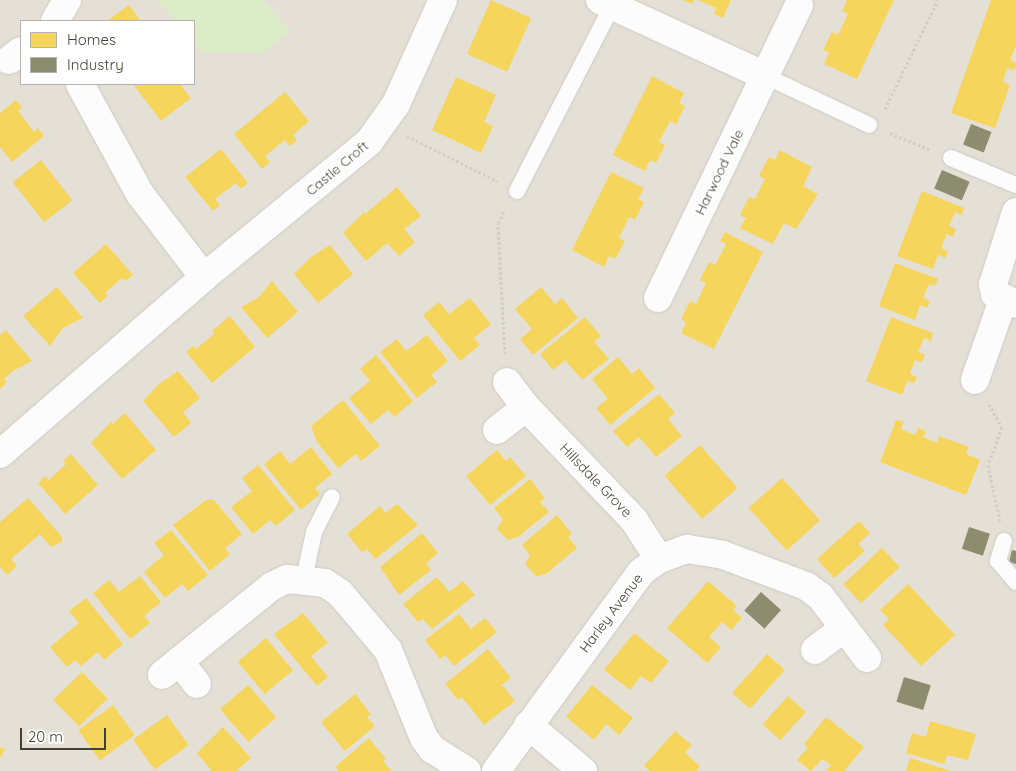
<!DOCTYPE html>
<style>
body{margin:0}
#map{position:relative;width:1016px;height:771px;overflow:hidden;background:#f0eee8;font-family:Quicksand,sans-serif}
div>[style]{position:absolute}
.residential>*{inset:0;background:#e5e0d5}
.green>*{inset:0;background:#dbecc6}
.homes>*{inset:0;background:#f6d55c;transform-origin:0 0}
.industry>*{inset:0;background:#8c8c6e;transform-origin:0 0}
.path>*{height:3px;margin-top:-1.5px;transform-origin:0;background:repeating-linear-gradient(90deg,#d1cec9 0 2.5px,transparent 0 5px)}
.roads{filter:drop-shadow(0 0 1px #cccac4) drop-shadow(0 0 1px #cccac4)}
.lane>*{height:16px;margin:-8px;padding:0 8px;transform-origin:8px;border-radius:8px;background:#fdfcfc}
.street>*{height:28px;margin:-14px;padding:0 14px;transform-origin:14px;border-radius:14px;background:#fdfcfc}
span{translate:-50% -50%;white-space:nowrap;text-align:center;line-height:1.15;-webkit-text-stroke:5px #fff;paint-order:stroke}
.street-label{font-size:14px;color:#464034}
.legend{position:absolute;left:20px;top:20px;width:175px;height:65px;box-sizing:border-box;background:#fff;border:1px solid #b5b3ae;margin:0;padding:6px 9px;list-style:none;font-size:15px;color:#464034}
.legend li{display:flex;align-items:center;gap:10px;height:25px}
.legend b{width:25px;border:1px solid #b5b3ae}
.scale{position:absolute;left:20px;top:728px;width:86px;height:22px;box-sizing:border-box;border:2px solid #464034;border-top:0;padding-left:6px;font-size:15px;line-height:18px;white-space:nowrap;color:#464034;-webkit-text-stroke:4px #fff;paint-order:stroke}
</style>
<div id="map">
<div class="residential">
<div style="clip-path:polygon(0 0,158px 0,176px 21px,21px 21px,21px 84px,194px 84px,194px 42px,203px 52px,291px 32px,262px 0,1016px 0,1016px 771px,0 771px)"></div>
</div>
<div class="green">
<div style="clip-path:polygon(158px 0,262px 0,291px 32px,263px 53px,203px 52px,194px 42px,194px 21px,176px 21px)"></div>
</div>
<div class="homes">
<div style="left:491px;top:0;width:44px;height:59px;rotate:24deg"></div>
<div style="clip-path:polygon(683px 0,694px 0,692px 4px)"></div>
<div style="clip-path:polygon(698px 0,731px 0,723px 18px,714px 14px,716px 8px)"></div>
<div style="clip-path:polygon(847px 0,894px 0,857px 79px,824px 64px,829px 53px,823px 50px,832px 32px,838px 35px,848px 14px,842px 11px)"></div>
<div style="clip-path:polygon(991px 0,1016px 0,1016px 46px,1010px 60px,1016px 62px,1016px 66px,1015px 70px,1007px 68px,1003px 82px,1010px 85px,995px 128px,951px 113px)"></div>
<div style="clip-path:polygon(129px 5px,141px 21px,107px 21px)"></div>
<div style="clip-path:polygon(652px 76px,684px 93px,679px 103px,685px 106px,676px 125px,670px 121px,659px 142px,665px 145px,656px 163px,650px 160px,645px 171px,613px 155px)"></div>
<div style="clip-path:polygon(456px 77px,496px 95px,484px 122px,493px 126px,481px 153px,432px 130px)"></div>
<div style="clip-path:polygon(133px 84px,180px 84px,191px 98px,161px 121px)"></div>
<div style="clip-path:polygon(285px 92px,309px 121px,293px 135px,297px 140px,290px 146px,285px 140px,265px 156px,270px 162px,262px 169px,234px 134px)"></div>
<div style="clip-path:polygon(16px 100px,22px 108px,18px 111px,34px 132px,38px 128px,44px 136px,12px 162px,0 147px,0 113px)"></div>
<div style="clip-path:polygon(221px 149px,248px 183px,241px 189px,236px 183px,215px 199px,220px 205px,213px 211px,185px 177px)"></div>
<div style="clip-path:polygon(780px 150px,812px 167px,803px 186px,818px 194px,796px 229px,784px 223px,773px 244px,740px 228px,746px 218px,740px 215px,749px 197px,755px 199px,765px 179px,759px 176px,769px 157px,775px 160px)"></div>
<div style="left:41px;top:160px;width:51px;height:36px;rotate:52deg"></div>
<div style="clip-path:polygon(611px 172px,644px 188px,638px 199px,644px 202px,635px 220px,629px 217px,619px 238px,625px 241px,615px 259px,609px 256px,604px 267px,572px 250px)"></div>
<div style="clip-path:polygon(397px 187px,421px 216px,404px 229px,415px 242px,399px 256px,387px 243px,366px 261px,343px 233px,364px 212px,365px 214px)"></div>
<div style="clip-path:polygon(922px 191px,964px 208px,962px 215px,955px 212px,949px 226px,956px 229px,953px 237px,947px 234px,941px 248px,948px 251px,945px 258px,938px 255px,933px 269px,897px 256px)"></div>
<div style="clip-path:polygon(725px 232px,763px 252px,714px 349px,681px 333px,686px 322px,681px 319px,690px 301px,696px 304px,706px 283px,700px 280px,709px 262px,715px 265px,726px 244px,720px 241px)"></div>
<div style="clip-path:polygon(106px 244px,133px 275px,125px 281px,122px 278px,105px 293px,108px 296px,100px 303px,73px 273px)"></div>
<div style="clip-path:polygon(330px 245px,353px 274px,318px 303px,294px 274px,311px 257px)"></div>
<div style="clip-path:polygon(895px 263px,938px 279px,935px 286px,929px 284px,923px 298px,930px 301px,927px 308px,920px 305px,915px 320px,879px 306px)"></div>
<div style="clip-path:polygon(272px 281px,298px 312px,267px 338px,241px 307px,259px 297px)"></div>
<div style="clip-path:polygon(57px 287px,83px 318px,63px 328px,50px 346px,23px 316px)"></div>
<div style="clip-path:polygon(541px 287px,555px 304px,562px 298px,578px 318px,533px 355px,520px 339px,532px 329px,515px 309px)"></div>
<div style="clip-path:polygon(470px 298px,491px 324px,474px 338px,480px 345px,460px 361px,423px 315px,439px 302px,449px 314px)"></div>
<div style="clip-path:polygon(230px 316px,255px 347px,212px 383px,186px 352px,193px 346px,196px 349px,214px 334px,212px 331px)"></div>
<div style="clip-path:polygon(585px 317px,601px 336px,594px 342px,609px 359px,582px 380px,565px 360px,553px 370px,540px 354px)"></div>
<div style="clip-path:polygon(891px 317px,933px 333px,931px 341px,924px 338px,918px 352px,925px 355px,922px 362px,915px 360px,910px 374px,917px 377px,914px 383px,907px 381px,902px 395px,866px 381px)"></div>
<div style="clip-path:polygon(6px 330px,32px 361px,13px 371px,4px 379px,7px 382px,0 389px,0 335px)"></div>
<div style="clip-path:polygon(427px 335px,448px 361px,431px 375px,437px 382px,417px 398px,380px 352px,397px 339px,406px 351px)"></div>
<div style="clip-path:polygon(376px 355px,413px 401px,394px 417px,388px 410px,371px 424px,349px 398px,370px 381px,360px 369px)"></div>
<div style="clip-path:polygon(618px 357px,632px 374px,639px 368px,655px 388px,610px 425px,596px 408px,608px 399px,592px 379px)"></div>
<div style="clip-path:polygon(178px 371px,200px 398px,183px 412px,191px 423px,174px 437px,143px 401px,159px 384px)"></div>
<div style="clip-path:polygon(659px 394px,675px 413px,668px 419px,682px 436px,656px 457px,639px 437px,627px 447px,613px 431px)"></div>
<div style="clip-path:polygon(343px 400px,380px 446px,361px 461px,356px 454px,338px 468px,317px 442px,311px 426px)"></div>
<div style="clip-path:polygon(125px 413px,156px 450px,122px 479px,91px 443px,111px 422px,113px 424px)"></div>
<div style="clip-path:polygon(896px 420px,904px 422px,901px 429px,915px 435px,918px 428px,926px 431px,923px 437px,937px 443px,939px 436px,969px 447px,966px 454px,980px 460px,966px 495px,880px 462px)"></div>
<div style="left:700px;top:445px;width:57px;height:47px;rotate:49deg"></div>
<div style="clip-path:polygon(311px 447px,332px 474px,315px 488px,320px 494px,301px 510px,264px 464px,280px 451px,290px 464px)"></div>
<div style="clip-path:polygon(497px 450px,506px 461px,510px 457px,526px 476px,490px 505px,466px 476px)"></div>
<div style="clip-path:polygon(71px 454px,98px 485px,65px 514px,38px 483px,46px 476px,49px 480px,66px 464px,63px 461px)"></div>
<div style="clip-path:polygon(258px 465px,295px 510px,276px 526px,270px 520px,253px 534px,231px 507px,252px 491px,242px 478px)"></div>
<div style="left:782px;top:478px;width:57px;height:45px;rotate:48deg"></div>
<div style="clip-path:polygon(530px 479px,545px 498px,540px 502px,549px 512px,518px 537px,508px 540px,497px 529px,503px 519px,494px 508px)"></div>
<div style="clip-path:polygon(28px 498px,62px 537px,62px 542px,51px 547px,40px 534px,11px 559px,17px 566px,7px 575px,0 567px,0 522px)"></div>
<div style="clip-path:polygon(206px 500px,214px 500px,242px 534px,225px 548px,230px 554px,210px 571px,173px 525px)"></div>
<div style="clip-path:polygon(397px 504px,418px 525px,375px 559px,367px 549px,362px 552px,347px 534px,380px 506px,385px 513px)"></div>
<div style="clip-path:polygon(557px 515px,572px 534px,568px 537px,577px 548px,546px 574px,536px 576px,525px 564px,530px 555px,522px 545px)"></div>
<div style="clip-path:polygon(859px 521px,870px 533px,858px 544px,865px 551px,834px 578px,817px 559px)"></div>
<div style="clip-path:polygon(171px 530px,208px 575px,188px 591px,182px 584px,165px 598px,144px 572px,164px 555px,154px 543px)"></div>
<div style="clip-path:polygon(422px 533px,438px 553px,426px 563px,431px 570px,399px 595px,380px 567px)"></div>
<div style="left:882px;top:548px;width:26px;height:53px;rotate:47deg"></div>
<div style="clip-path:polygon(140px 576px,161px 602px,144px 616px,150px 623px,130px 639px,93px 593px,109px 580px,119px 592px)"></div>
<div style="clip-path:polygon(437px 577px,449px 592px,463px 581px,475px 595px,432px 629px,423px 619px,418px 622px,403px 604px)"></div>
<div style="clip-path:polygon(708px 581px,737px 606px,733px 610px,742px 618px,731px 630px,722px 622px,709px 637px,721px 647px,707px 663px,667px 628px)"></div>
<div style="clip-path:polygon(908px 584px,955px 635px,921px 666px,883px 625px,889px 619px,880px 610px)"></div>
<div style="clip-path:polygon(86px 598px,123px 644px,104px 660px,98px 652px,81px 666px,75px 660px,67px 667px,50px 647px,79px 623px,69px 611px)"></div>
<div style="clip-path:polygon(303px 613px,328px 643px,311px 656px,328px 677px,317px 686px,274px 634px)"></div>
<div style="clip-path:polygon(459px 614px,471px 629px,485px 618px,497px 632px,454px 666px,445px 655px,440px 659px,425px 640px)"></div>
<div style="clip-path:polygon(634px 633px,669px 661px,651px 683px,641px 676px,630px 690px,604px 670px)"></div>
<div style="left:266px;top:638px;width:42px;height:37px;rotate:50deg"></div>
<div style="clip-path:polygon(488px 649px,511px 678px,502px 685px,515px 701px,484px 725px,462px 697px,458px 700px,445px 684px)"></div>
<div style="left:767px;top:654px;width:24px;height:52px;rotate:42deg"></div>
<div style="left:82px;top:672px;width:37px;height:40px;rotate:46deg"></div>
<div style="left:248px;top:685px;width:43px;height:37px;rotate:49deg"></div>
<div style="clip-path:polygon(592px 685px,633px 718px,619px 735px,606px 724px,594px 740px,566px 717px)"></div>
<div style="clip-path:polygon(355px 694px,371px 714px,367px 717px,375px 726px,345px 751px,321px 722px)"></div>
<div style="left:788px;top:696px;width:24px;height:38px;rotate:42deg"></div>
<div style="left:113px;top:705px;width:37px;height:43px;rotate:54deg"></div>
<div style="left:167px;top:715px;width:37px;height:42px;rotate:54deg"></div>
<div style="clip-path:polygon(826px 717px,864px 747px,844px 771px,826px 771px,831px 765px,822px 759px,811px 771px,797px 760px,808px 747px,804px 744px)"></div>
<div style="clip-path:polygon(930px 721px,976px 734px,968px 760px,947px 755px,944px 764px,906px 753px,912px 733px,926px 737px)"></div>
<div style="clip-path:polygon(223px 727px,251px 758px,236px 771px,212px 771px,197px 753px)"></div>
<div style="clip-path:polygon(675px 731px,692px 745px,685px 753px,700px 766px,696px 771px,650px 771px,644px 766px)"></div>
<div style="clip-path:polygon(369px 738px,386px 759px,383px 761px,391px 771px,339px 771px,335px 767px)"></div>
<div style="clip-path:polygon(0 747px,5px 749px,0 758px)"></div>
<div style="clip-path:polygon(910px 758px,951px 771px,906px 771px)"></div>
</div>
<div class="industry">
<div style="left:971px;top:124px;width:22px;height:22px;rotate:21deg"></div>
<div style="left:942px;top:170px;width:30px;height:20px;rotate:23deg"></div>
<div style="left:969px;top:527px;width:22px;height:23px;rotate:18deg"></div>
<div style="clip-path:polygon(1012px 550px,1016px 551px,1016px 564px,1009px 562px)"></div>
<div style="left:761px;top:592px;width:27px;height:25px;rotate:42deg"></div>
<div style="left:904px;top:677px;width:28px;height:26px;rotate:17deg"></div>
</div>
<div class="path">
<div style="left:885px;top:109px;width:121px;rotate:-64.1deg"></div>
<div style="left:890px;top:133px;width:44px;rotate:22.5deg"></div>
<div style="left:407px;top:136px;width:101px;rotate:26.6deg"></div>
<div style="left:505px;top:354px;width:131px;rotate:-93.1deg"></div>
<div style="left:498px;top:223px;width:15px;rotate:-62deg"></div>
<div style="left:989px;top:404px;width:26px;rotate:61deg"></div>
<div style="left:1002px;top:427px;width:40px;rotate:110.2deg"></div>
<div style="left:988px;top:465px;width:57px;rotate:77.9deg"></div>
</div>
<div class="roads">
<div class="lane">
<div style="left:765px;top:76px;width:115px;rotate:25.2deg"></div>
<div style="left:951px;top:158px;width:70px;rotate:22.6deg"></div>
<div style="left:517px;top:191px;width:208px;rotate:-62.8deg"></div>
<div style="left:1004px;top:541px;width:21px;rotate:107deg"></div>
<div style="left:998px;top:561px;width:28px;rotate:49deg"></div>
<div style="left:304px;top:579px;width:48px;rotate:-78deg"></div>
<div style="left:314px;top:532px;width:39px;rotate:-63deg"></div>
</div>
<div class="street">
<div style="left:600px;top:0;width:182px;rotate:24.7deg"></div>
<div style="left:55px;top:21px;width:24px;rotate:-60deg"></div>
<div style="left:9px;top:60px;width:15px;rotate:-37deg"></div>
<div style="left:80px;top:84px;width:125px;rotate:61.4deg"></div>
<div style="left:140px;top:194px;width:105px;rotate:52.4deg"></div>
<div style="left:1016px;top:212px;width:76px;rotate:107.7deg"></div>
<div style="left:993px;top:284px;width:10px;rotate:79deg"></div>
<div style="left:995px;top:294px;width:23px;rotate:25deg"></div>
<div style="left:658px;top:298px;width:325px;rotate:-64.3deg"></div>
<div style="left:975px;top:380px;width:85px;rotate:-70.7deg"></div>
<div style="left:507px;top:382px;width:31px;rotate:53deg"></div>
<div style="left:526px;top:407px;width:156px;rotate:46.3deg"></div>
<div style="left:634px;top:520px;width:46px;rotate:57.3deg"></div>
<div style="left:497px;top:430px;width:37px;rotate:-38deg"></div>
<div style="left:0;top:454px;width:270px;rotate:-40.9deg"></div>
<div style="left:204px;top:277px;width:213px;rotate:-39.3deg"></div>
<div style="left:369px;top:142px;width:47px;rotate:-54.6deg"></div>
<div style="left:396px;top:104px;width:114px;rotate:-65.7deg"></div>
<div style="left:815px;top:650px;width:36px;rotate:-37deg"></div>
<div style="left:179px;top:661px;width:29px;rotate:52deg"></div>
<div style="left:162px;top:675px;width:141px;rotate:-39deg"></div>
<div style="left:272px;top:586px;width:17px;rotate:-25deg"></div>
<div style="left:287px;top:579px;width:38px;rotate:6deg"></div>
<div style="left:325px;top:583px;width:18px;rotate:34deg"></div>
<div style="left:340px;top:593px;width:75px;rotate:49.9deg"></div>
<div style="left:388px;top:650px;width:95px;rotate:67.8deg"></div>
<div style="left:424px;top:738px;width:14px;rotate:54deg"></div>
<div style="left:432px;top:749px;width:41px;rotate:32.2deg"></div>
<div style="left:528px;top:725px;width:72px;rotate:39.9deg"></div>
<div style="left:496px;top:771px;width:246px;rotate:-53.9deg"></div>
<div style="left:641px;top:572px;width:22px;rotate:-36deg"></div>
<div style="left:659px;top:559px;width:30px;rotate:-20deg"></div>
<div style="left:687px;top:549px;width:36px;rotate:9deg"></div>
<div style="left:723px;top:555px;width:89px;rotate:20.5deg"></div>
<div style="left:806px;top:586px;width:17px;rotate:36deg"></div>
<div style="left:820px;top:596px;width:78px;rotate:52.8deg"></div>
</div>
</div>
<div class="street-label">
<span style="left:337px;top:168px;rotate:-40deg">Castle Croft</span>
<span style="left:719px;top:172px;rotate:-64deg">Harwood Vale</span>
<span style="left:596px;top:480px;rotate:46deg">Hillsdale Grove</span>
<span style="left:611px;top:613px;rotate:-53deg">Harley Avenue</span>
</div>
<ul class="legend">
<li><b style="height:14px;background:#f6d55c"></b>Homes</li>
<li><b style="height:14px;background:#8c8c6e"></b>Industry</li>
</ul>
<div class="scale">20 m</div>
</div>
